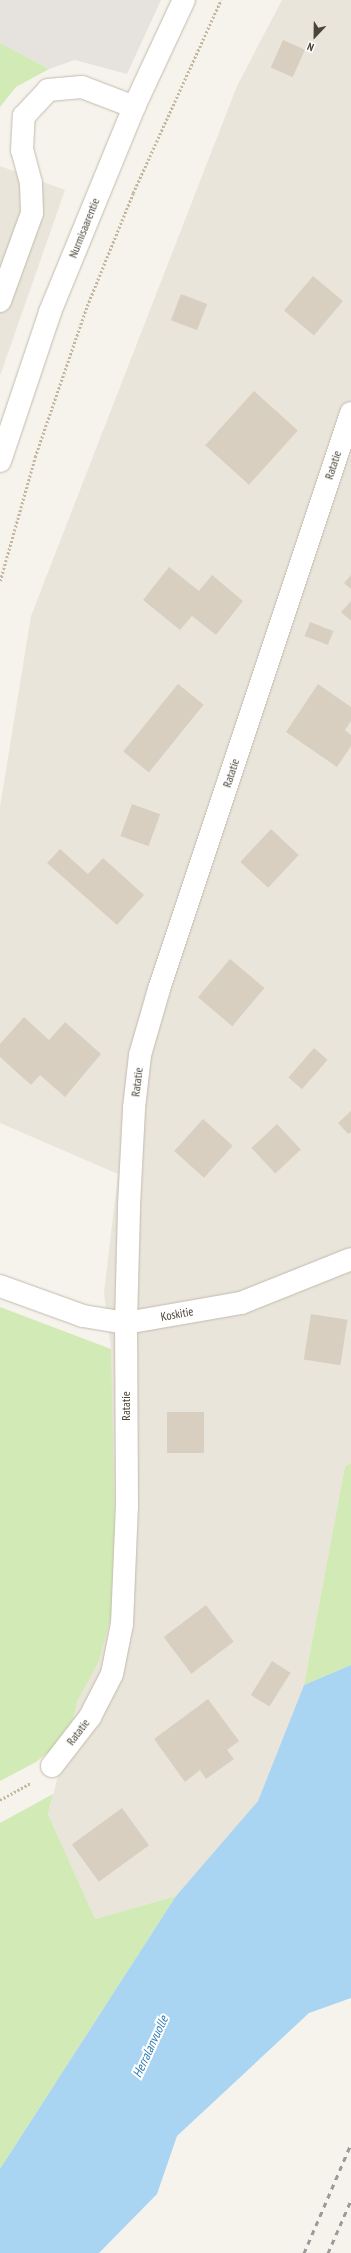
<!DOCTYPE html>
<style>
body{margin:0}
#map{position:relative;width:351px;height:2253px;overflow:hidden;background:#f6f3ec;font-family:"PT Sans Narrow",sans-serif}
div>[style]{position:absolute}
.residential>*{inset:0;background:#eae5da}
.industrial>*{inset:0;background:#e6e2dd}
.green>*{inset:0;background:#d2eab5}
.water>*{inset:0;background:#a9d4f2}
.building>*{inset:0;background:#d8cfc1;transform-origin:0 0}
.path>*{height:2.5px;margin-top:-1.25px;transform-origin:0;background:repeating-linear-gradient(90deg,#c4b79f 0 2px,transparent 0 4px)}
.roads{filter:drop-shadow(0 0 1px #c2bbae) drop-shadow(0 0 1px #c2bbae)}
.minor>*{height:22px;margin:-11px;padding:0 11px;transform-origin:11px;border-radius:11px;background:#fff}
.rail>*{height:3px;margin-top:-1.5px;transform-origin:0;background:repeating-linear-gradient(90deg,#9a9a9a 0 5px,transparent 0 10px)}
span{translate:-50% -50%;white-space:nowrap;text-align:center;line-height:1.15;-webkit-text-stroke:4px #fff;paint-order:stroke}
.street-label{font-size:12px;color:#4b4439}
.water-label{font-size:13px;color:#2e7ab2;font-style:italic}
.north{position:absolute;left:295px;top:16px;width:40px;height:40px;-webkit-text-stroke:3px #fff;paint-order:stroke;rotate:202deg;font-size:11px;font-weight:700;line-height:16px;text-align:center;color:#4b4439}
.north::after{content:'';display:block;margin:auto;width:14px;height:18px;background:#4b4439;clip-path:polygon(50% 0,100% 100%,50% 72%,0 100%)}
</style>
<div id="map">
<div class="residential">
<div style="clip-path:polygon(282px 0,351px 0,351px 1463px,345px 1466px,304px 1685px,258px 1801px,176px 1896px,95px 1919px,48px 1814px,78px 1700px,99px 1660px,111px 1349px,104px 1293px,118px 1174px,0 1123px,0 807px,31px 616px,237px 86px)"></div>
<div style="clip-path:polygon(0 166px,65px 190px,0 376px)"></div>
</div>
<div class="industrial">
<div style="clip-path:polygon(0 0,161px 0,127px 74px,75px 60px,49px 69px,0 43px)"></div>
</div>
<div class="green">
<div style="clip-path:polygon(0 43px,49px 69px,16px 87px,0 107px)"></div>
<div style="clip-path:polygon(0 1307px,111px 1349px,116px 1596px,99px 1661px,78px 1700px,68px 1737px,36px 1762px,0 1781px)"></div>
<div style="clip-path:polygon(351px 1463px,351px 1665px,304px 1685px,345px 1466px)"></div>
<div style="clip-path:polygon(53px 1794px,48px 1814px,95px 1919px,176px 1896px,0 2169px,0 1823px)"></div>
</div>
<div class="water">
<div style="clip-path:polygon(351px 1665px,351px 1998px,309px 2013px,177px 2136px,157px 2194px,99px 2253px,0 2253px,0 2169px,176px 1896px,258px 1801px,304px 1685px)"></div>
</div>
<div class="building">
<div style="left:283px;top:40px;width:24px;height:30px;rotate:24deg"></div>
<div style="left:313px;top:276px;width:39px;height:45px;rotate:40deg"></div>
<div style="left:181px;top:294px;width:28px;height:28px;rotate:21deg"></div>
<div style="left:254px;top:391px;width:59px;height:73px;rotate:42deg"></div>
<div style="clip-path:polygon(169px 567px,199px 591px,212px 575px,243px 601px,216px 635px,192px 616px,180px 630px,143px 600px)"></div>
<div style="clip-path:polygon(351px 575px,351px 589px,344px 583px)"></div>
<div style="clip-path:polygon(351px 601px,351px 621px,341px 612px)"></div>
<div style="left:310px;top:622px;width:25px;height:15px;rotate:21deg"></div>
<div style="left:178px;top:684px;width:33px;height:87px;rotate:39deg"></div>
<div style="clip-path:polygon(318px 684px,351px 707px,351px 721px,345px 730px,351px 735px,351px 746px,337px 767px,286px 732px)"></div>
<div style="left:132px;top:804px;width:30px;height:34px;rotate:20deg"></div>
<div style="left:271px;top:829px;width:38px;height:45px;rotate:43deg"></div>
<div style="clip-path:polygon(60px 849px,88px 874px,103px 858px,144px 895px,117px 925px,47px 863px)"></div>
<div style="left:230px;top:959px;width:45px;height:50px;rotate:40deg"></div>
<div style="clip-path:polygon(24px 1017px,49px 1040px,65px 1022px,101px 1054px,65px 1097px,40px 1075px,31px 1085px,0 1057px,0 1044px)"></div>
<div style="left:314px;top:1048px;width:18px;height:39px;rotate:41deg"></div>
<div style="clip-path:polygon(351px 1111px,351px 1132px,348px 1134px,338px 1123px)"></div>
<div style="left:203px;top:1119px;width:40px;height:43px;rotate:42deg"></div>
<div style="left:277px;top:1124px;width:35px;height:35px;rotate:47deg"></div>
<div style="left:311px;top:1314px;width:37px;height:46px;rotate:9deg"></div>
<div style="left:167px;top:1412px;width:37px;height:41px"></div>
<div style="left:206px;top:1605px;width:46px;height:53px;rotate:53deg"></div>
<div style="left:272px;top:1661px;width:22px;height:40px;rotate:32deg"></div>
<div style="clip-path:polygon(208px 1699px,239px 1741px,227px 1750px,234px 1759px,206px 1779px,200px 1770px,185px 1782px,154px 1739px)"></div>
<div style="left:122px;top:1808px;width:46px;height:62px;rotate:54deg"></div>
</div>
<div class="path">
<div style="left:0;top:581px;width:129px;rotate:-74.2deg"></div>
<div style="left:35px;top:457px;width:160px;rotate:-71deg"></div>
<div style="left:87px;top:306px;width:122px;rotate:-67.8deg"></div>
<div style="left:133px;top:193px;width:212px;rotate:-65.5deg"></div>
<div style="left:0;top:1800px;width:35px;rotate:-29deg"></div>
</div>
<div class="roads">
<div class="minor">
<div style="left:0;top:301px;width:94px;rotate:-70deg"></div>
<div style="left:32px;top:213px;width:30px;rotate:-92deg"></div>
<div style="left:31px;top:183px;width:34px;rotate:-105deg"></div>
<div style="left:22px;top:150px;width:34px;rotate:-87deg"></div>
<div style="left:24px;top:116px;width:35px;rotate:-47deg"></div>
<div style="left:48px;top:90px;width:34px;rotate:-5deg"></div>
<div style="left:82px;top:87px;width:56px;rotate:21deg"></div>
<div style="left:0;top:461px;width:157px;rotate:-71.4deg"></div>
<div style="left:50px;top:312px;width:222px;rotate:-67.7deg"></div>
<div style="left:134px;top:107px;width:118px;rotate:-65deg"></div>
<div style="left:0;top:1286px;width:88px;rotate:19.9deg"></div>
<div style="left:83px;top:1316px;width:44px;rotate:9.2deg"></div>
<div style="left:126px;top:1323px;width:117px;rotate:-9.9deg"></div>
<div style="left:241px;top:1303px;width:118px;rotate:-21.8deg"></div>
<div style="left:52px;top:1766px;width:62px;rotate:-52.2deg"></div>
<div style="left:90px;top:1717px;width:48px;rotate:-62.9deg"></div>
<div style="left:112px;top:1674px;width:51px;rotate:-78.7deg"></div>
<div style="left:122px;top:1624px;width:117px;rotate:-87.6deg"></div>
<div style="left:127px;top:1507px;width:184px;rotate:-90.3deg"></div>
<div style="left:126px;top:1323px;width:118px;rotate:-88.5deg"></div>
<div style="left:129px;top:1205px;width:97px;rotate:-87deg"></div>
<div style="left:134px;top:1108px;width:53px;rotate:-83.5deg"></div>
<div style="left:140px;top:1055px;width:69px;rotate:-73.9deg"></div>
<div style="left:159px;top:989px;width:607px;rotate:-71.57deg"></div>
</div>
</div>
<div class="rail">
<div style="left:304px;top:2253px;width:119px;rotate:-66.7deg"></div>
<div style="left:328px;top:2253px;width:58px;rotate:-66.5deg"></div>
</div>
<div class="street-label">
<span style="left:84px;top:228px;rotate:-68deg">Nurmisaarentie</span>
<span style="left:333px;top:465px;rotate:-72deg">Ratatie</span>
<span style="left:231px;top:773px;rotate:-72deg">Ratatie</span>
<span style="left:137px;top:1082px;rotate:-83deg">Ratatie</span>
<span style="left:177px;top:1314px;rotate:-10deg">Koskitie</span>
<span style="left:126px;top:1406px;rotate:-90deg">Ratatie</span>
<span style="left:78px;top:1732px;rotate:-53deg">Ratatie</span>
</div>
<div class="water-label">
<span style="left:151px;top:2047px;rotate:-65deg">Herralanvuolle</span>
</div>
<div class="north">N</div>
</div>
